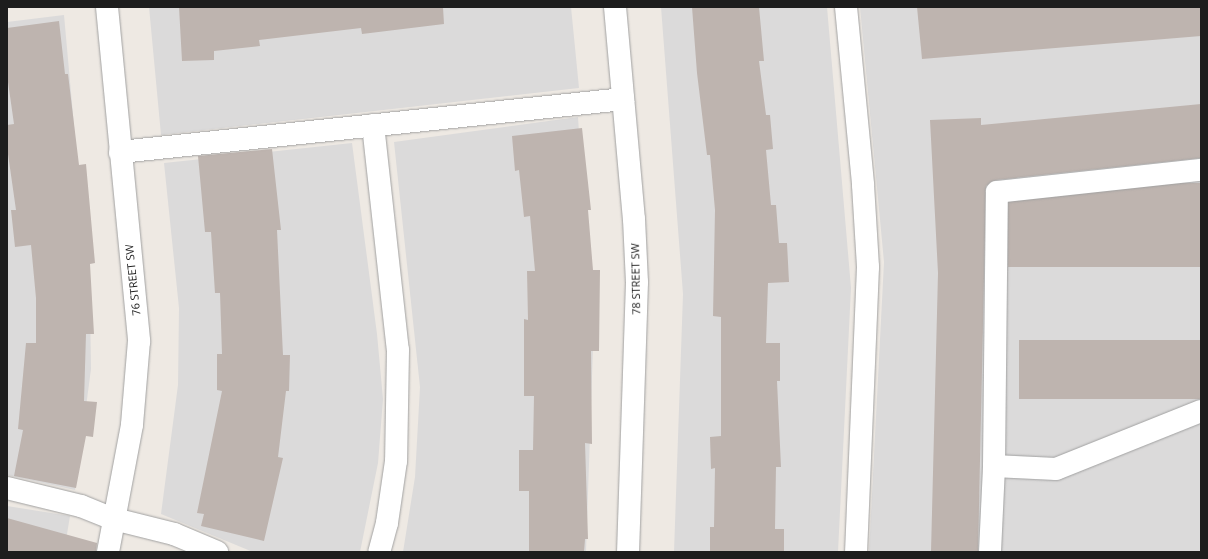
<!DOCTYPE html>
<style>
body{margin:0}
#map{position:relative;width:1208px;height:559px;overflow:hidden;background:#eee9e3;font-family:"Open Sans",sans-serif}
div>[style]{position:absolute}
.residential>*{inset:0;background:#dbdada}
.building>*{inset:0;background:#beb4af;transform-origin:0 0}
.roads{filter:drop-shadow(0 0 1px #a1a1a1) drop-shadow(0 0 1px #a1a1a1)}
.minor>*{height:22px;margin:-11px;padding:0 11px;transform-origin:11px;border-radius:11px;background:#fff}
span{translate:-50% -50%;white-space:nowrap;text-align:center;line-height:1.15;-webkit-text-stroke:4px #fff;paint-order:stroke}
.street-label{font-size:11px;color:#1d1d1d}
.frame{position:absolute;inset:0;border:8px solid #1d1d1d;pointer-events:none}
</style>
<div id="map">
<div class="residential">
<div style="clip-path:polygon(149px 7px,571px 7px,579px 88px,161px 135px)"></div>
<div style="clip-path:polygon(661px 7px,827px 7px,851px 288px,838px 552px,674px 552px,683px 294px)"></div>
<div style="clip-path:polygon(860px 7px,1201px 7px,1201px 552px,869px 552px,884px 262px)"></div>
<div style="clip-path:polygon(64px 15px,90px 303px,91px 369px,75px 490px,7px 475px,7px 22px)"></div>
<div style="clip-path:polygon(578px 117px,593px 347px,586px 552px,403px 552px,415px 477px,420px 387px,394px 142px)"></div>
<div style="clip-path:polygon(352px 143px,377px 334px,383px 399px,378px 463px,360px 552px,253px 552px,161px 514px,178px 385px,179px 308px,164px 163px)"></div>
<div style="clip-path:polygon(7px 506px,70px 516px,64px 552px,7px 552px)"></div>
</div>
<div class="building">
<div style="clip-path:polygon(179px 7px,443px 7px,444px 24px,362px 34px,361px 28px,259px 40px,260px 46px,214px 51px,214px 60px,182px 61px)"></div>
<div style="clip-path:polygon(692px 7px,759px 7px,764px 61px,759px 61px,766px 115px,770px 115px,773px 149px,766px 150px,771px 205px,776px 205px,779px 243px,787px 243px,789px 282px,768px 283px,766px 343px,780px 343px,780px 381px,777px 381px,781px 467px,776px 467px,775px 529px,784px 529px,784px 552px,710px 552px,710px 527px,714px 527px,715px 468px,711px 469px,710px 437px,721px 436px,721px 317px,713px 316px,715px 210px,710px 155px,707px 155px,697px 73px)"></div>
<div style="clip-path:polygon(917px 7px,1201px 7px,1201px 36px,922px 59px)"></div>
<div style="clip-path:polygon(59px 21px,65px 74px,68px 74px,79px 165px,86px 164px,95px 263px,90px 264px,94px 334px,86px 334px,84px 401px,97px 402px,93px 437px,86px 436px,76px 488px,14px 476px,23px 430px,18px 429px,26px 343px,36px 343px,36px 298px,31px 245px,15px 247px,11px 210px,16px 210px,7px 147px,7px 125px,14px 124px,7px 75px,7px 28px)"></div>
<div style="clip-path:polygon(1201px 104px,1201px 158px,996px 180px,986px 186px,978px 552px,931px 552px,938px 273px,930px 120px,981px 118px,981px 125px)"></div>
<div style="clip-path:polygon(582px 128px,591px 210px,588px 210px,593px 270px,600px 270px,599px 351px,591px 351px,592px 444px,585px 443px,588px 539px,585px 539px,584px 552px,529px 552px,529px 491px,519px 491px,519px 450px,533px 450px,534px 396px,524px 396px,524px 319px,528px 320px,527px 271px,535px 271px,530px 216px,524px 217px,519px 170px,515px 171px,512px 136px)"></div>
<div style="clip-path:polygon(272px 149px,281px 230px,277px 230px,283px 355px,290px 355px,289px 391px,286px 391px,279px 449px,278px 457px,283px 458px,264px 541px,201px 526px,204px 514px,197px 513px,222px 391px,217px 390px,217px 354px,222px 354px,220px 293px,215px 293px,211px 232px,205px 232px,198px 156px)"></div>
<div style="left:1201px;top:183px;width:84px;height:193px;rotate:90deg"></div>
<div style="left:1201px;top:340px;width:59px;height:182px;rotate:90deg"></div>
<div style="clip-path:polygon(7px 518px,97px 543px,96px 552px,7px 552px)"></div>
</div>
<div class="roads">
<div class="minor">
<div style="left:107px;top:7px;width:336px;rotate:84.5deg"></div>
<div style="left:139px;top:341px;width:84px;rotate:94.8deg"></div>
<div style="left:132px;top:425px;width:129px;rotate:100.7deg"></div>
<div style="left:615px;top:7px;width:213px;rotate:84.9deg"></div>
<div style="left:634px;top:219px;width:63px;rotate:87.3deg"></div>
<div style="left:637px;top:282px;width:270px;rotate:91.9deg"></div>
<div style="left:846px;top:7px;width:179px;rotate:84.5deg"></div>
<div style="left:863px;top:185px;width:82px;rotate:86.5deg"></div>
<div style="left:868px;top:267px;width:285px;rotate:92.4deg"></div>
<div style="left:373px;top:125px;width:226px;rotate:83.7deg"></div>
<div style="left:398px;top:350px;width:111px;rotate:91deg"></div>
<div style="left:396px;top:461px;width:63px;rotate:98.3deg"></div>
<div style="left:387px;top:523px;width:30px;rotate:105deg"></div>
<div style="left:120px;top:152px;width:506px;rotate:-6.01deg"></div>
<div style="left:994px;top:466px;width:62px;rotate:2.8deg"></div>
<div style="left:1056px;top:469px;width:156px;rotate:-21.8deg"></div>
<div style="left:7px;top:488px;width:76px;rotate:13.7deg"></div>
<div style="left:81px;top:506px;width:35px;rotate:22deg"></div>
<div style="left:114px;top:519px;width:62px;rotate:14deg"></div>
<div style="left:174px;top:534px;width:47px;rotate:22.7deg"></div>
<div style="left:990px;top:552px;width:86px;rotate:-87.3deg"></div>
<div style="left:994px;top:466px;width:274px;rotate:-89.4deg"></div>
<div style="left:997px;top:192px;width:205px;rotate:-6.2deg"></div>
</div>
</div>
<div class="street-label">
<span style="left:636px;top:279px;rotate:-91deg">78 STREET SW</span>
<span style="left:133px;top:280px;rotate:-96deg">76 STREET SW</span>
</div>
<div class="frame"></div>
</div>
